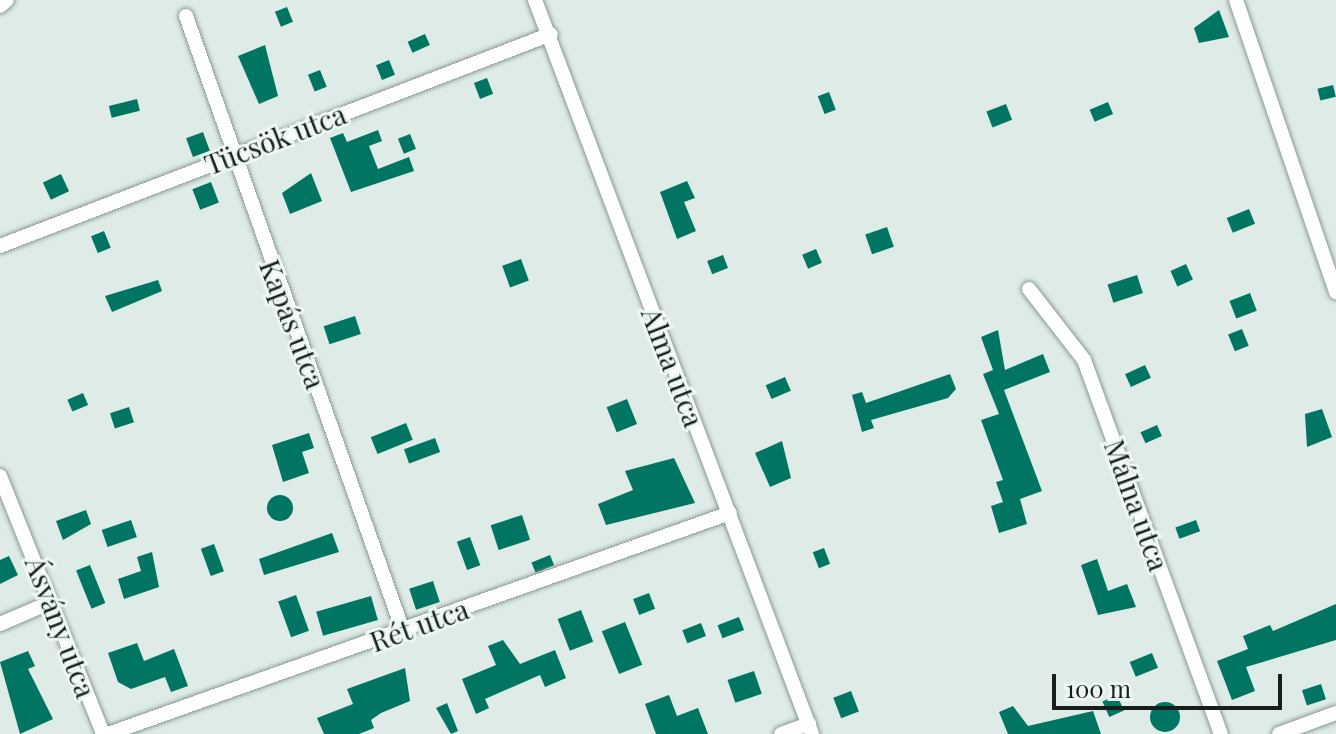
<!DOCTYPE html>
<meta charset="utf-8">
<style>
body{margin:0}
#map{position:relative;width:1336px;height:734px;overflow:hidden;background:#deebe7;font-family:"Playfair Display",serif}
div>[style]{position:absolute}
.building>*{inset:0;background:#007662;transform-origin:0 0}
.round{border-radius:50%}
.roads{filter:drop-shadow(0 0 2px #8b9894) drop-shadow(0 0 2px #8b9894)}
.minor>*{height:14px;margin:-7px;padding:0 7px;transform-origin:7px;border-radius:7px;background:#fff}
span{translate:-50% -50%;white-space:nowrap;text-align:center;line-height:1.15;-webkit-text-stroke:6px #ebf8f4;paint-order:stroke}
.street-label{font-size:28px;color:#191e1d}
.scale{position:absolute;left:1052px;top:674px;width:230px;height:36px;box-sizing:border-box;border:4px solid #191e1d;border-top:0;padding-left:10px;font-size:24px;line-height:28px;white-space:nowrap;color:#191e1d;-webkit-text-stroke:6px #ebf8f4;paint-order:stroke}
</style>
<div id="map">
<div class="building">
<div style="left:287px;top:7px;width:16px;height:13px;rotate:68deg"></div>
<div style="clip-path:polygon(1219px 10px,1229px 37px,1199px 43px,1194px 28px)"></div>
<div style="left:425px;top:34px;width:12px;height:19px;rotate:66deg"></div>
<div style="clip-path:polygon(265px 45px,278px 96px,259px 104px,238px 56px)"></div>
<div style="left:389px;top:60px;width:16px;height:14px;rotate:68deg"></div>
<div style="left:320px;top:70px;width:18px;height:13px;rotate:68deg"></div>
<div style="left:487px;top:78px;width:17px;height:14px;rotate:69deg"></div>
<div style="left:1333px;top:85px;width:12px;height:16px;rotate:76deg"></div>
<div style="left:829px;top:92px;width:19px;height:12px;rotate:69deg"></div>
<div style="left:137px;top:99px;width:12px;height:29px;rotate:76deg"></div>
<div style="left:1108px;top:102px;width:13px;height:20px;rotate:67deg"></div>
<div style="left:1006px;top:104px;width:17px;height:21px;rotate:69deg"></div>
<div style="clip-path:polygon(378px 130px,382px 141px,369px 146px,378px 169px,409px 157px,414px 171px,351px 192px,330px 138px,343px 133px,347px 142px)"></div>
<div style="left:203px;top:132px;width:20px;height:18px;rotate:70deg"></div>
<div style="left:410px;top:134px;width:16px;height:13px;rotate:68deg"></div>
<div style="clip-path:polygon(311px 173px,322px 201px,290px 214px,282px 193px)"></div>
<div style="left:61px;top:174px;width:19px;height:20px;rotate:65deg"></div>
<div style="clip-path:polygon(687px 181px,695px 198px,684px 202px,696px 231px,677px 239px,660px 192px)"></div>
<div style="left:211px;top:182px;width:22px;height:20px;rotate:69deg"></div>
<div style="left:1249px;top:209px;width:16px;height:24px;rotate:68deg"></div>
<div style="left:887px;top:227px;width:21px;height:23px;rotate:71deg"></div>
<div style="left:104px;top:231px;width:18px;height:14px;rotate:68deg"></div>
<div style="left:816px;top:249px;width:15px;height:15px;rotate:67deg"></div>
<div style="left:723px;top:255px;width:14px;height:17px;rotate:69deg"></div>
<div style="left:521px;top:259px;width:23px;height:20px;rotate:70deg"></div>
<div style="left:1186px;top:264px;width:17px;height:17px;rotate:66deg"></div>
<div style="left:1137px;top:275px;width:19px;height:31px;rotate:72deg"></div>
<div style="clip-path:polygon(158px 280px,162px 291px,112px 312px,105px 296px)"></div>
<div style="left:1250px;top:293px;width:19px;height:22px;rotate:69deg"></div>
<div style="left:355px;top:316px;width:19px;height:33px;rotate:72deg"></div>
<div style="left:1242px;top:329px;width:18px;height:15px;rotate:68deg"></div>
<div style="clip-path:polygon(998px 330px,1005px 370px,1043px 354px,1050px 372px,1004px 390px,1042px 491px,1020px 499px,1027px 524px,999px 533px,991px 506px,1003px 502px,996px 482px,1003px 480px,981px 420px,999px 414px,983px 374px,993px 370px,981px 337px)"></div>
<div style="left:1145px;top:365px;width:14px;height:22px;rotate:65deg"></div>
<div style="clip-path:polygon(950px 374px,956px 389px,948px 398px,871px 420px,874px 428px,862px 432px,852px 395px,862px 392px,866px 403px)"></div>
<div style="left:785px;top:377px;width:15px;height:21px;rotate:67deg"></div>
<div style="left:83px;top:393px;width:13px;height:17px;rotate:67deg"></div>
<div style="left:627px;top:399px;width:27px;height:22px;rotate:68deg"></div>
<div style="left:129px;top:407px;width:16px;height:20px;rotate:72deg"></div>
<div style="clip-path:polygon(1322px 409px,1332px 437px,1307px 447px,1305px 414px)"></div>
<div style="left:406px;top:423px;width:18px;height:38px;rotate:68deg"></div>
<div style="left:1157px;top:425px;width:12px;height:18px;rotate:66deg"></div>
<div style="clip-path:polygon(309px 433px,314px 448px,302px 452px,309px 473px,283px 482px,272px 445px)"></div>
<div style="left:435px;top:438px;width:15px;height:33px;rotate:70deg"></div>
<div style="clip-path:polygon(782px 441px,791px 478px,770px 487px,755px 453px)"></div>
<div style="clip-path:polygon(674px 458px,695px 503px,606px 525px,598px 504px,633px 490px,625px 471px)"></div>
<div class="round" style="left:267px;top:495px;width:26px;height:26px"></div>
<div style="clip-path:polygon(86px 510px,91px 524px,63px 540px,56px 521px)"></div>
<div style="left:522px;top:515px;width:26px;height:33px;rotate:72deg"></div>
<div style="left:131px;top:520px;width:18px;height:31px;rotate:71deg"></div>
<div style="left:1196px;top:520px;width:12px;height:22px;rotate:70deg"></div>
<div style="clip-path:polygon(332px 533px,339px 552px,264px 575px,259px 559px)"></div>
<div style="left:470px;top:537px;width:30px;height:14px;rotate:70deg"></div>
<div style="left:214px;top:544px;width:29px;height:14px;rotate:70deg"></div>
<div style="left:824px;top:548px;width:17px;height:12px;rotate:69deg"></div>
<div style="clip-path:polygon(152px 552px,159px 587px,124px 599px,118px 579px,141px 571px,137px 557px)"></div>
<div style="left:550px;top:555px;width:11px;height:20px;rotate:68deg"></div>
<div style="clip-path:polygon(9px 556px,18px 575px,0 584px,0 560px)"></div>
<div style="clip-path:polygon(1097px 559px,1108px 591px,1127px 584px,1136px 607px,1098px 615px,1081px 565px)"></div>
<div style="left:90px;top:565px;width:41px;height:15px;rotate:68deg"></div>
<div style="left:433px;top:581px;width:22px;height:25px;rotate:72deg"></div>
<div style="left:649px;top:593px;width:17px;height:17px;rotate:69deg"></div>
<div style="left:296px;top:595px;width:38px;height:19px;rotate:70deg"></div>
<div style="left:371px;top:596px;width:25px;height:57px;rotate:74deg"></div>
<div style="clip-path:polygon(1336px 604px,1336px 640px,1246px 667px,1255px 691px,1232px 700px,1217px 661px,1248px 649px,1243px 636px,1270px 625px,1273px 631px)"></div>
<div style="left:581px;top:610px;width:34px;height:25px;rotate:69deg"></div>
<div style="left:739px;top:617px;width:14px;height:23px;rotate:69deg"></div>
<div style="left:625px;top:622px;width:46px;height:25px;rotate:68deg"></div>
<div style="left:701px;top:623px;width:14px;height:20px;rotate:69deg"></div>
<div style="clip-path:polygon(503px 640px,520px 664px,555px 650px,566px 678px,545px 687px,540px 675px,485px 699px,489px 708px,476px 714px,462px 679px,496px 665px,488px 646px)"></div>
<div style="clip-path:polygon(137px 643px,144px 661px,174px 649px,188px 686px,171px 692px,165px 677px,131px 689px,118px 682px,108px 653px)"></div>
<div style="clip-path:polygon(28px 651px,35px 666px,28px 669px,53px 719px,20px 734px,0 662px)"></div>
<div style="left:1152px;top:653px;width:16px;height:24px;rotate:68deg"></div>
<div style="clip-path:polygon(405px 668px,410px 701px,381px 713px,371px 720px,374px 728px,359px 734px,324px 734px,317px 718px,353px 704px,347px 689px)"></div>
<div style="left:754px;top:671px;width:24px;height:28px;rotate:71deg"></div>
<div style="left:1321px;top:684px;width:16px;height:20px;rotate:72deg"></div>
<div style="left:851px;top:691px;width:22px;height:19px;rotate:69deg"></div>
<div style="clip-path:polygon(669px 695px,677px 716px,698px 708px,708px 734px,656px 734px,645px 704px)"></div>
<div style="left:1117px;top:695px;width:17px;height:16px;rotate:66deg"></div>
<div class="round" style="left:1150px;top:702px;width:30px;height:30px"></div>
<div style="clip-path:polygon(447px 703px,458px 731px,451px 734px,436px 708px)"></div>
<div style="clip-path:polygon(1013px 706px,1028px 726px,1093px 711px,1101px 734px,1008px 734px,999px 712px)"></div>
</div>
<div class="roads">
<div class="minor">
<div style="left:535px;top:0;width:785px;rotate:69.32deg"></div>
<div style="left:1236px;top:0;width:309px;rotate:71.1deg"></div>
<div style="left:0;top:6px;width:9px;rotate:-41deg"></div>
<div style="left:186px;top:16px;width:652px;rotate:70.56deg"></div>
<div style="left:0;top:246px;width:590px;rotate:-21.04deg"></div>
<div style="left:1029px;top:289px;width:90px;rotate:52.2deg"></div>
<div style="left:1084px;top:360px;width:398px;rotate:69.9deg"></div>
<div style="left:0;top:476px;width:278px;rotate:68.2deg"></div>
<div style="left:0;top:624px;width:53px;rotate:-23.2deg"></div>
<div style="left:108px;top:734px;width:660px;rotate:-19.56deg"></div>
<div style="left:781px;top:734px;width:30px;rotate:-20deg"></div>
<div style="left:1279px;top:734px;width:61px;rotate:-20.2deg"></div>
</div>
</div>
<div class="street-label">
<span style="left:275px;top:139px;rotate:-21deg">Tücsök utca</span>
<span style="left:293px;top:324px;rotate:69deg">Kapás utca</span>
<span style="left:673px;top:367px;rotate:69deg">Alma utca</span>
<span style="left:1137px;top:505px;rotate:70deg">Málna utca</span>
<span style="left:419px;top:625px;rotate:-20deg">Rét utca</span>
<span style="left:61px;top:627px;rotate:69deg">Ásvány utca</span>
</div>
<div class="scale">100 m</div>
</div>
